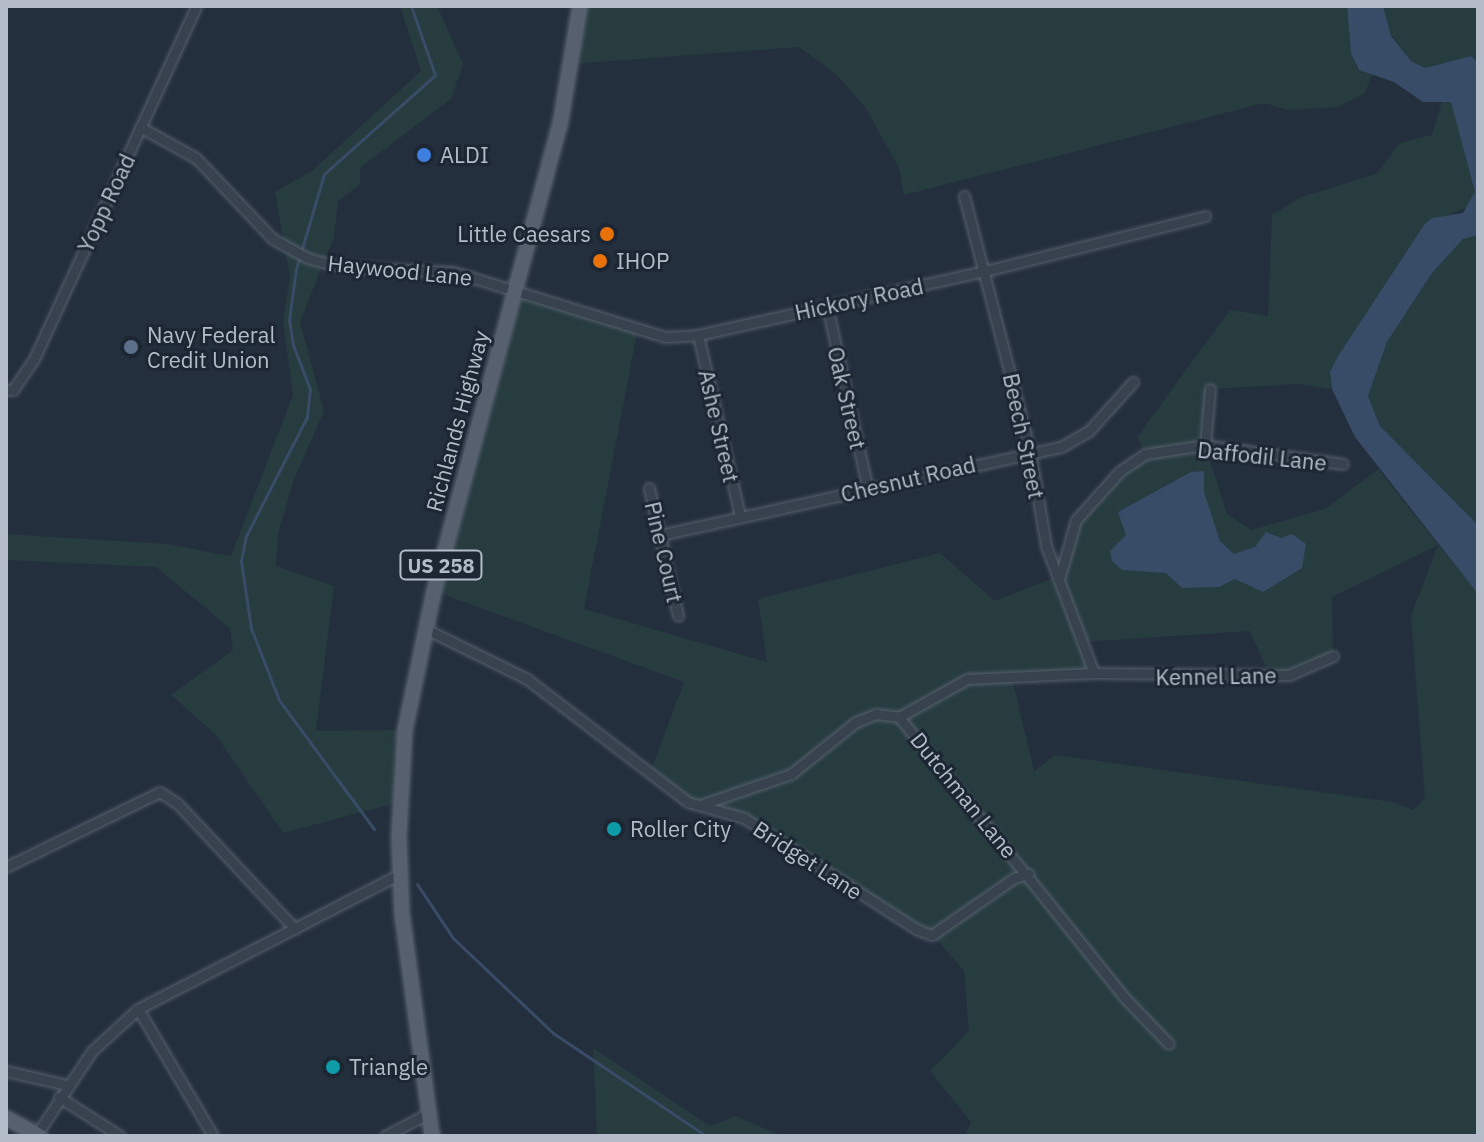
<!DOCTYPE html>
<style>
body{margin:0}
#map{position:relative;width:1484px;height:1142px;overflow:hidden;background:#242f3e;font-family:"IBM Plex Sans",sans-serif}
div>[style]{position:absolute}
.green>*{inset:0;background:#263c3f}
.water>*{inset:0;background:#394c67}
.stream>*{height:3px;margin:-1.5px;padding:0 1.5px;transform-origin:1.5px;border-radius:1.5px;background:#394c67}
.roads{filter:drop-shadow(0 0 2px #565f6c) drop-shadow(0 0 2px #565f6c)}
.street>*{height:9px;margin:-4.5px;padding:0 4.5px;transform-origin:4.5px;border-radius:4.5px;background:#38414e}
.primary>*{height:14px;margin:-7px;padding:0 7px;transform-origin:7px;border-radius:7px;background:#56606e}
.dots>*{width:22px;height:22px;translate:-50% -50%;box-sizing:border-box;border:4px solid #1d2633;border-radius:50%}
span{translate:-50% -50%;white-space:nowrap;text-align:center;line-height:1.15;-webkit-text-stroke:6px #1d2633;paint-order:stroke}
.shield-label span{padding:2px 6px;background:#1d2633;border:2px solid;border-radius:6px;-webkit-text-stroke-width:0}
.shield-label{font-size:20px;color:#b4bcc9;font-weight:700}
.poi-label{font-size:22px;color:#b4bcc9}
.left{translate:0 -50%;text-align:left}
.right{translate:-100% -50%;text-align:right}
.street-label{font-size:22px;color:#b4bcc9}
.frame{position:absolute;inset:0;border:8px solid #b4bcc9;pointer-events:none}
</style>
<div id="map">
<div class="green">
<div style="clip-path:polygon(400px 6px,437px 6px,463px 64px,451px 99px,360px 168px,360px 184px,338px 201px,334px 237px,300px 322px,324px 411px,294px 479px,278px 534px,276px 566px,334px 586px,316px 731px,405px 730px,400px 802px,283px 833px,216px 735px,171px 695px,233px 650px,230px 628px,156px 567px,6px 560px,6px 534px,167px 544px,231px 556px,293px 395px,283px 322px,290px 276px,275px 192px,312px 171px,421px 71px)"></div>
<div style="clip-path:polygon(580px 6px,1347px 6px,1351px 53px,1359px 70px,1372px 74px,1365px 93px,1337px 107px,1288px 110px,1264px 103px,904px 195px,899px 168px,865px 107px,837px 75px,799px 47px,572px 64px)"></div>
<div style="clip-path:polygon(1383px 6px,1478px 6px,1478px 62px,1471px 56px,1425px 68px,1411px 61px,1389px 32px)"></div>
<div style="clip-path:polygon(evenodd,1442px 101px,1451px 101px,1457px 113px,1475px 192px,1470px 206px,1424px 225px,1338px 356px,1330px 372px,1332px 389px,1299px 384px,1211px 389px,1205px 445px,1227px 514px,1252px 530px,1325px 509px,1378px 469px,1478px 594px,1478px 1136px,965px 1136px,971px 1122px,930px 1071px,969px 1031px,964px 971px,933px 935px,744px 818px,688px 802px,650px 773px,684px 682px,434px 591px,515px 287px,638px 328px,584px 609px,767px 662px,758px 599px,940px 553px,995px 601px,1059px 576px,1076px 520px,1145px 454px,1137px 437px,1230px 310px,1268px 316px,1272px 215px,1301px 197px,1376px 174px,1400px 143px,1432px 135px,1442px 101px,1438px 545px,1411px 616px,1425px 798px,1413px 810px,1393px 802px,1055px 755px,1034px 771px,1012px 678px,1094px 673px,1084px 642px,1250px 631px,1269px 674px,1308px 670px,1333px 656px,1332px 597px,1438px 545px)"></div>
<div style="clip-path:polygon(1478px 235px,1478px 525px,1380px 426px,1368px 396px,1387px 342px,1432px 273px,1463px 238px)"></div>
<div style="clip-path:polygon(593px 1048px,710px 1126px,736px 1116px,782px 1136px,597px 1136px)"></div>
</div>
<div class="water">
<div style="clip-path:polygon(1347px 6px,1383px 6px,1391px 36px,1411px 61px,1425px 68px,1471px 56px,1478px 62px,1478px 235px,1463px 239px,1432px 273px,1387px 342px,1368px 396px,1380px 426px,1478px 525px,1478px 594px,1355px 437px,1332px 389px,1330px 372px,1338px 356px,1424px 225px,1432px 218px,1463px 213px,1475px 192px,1451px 102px,1423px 102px,1394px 82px,1359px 70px,1351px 53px)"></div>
<div style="clip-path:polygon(1204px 471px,1204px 492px,1220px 541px,1234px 554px,1255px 547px,1266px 532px,1281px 538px,1292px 534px,1306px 544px,1302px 568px,1263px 592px,1235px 579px,1219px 587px,1182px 588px,1166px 573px,1122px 570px,1112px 561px,1110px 551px,1126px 535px,1118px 512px,1191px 472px)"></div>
</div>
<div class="stream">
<div style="left:374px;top:829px;width:160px;rotate:-126.4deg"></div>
<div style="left:279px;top:700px;width:77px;rotate:-111.3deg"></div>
<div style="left:251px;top:628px;width:68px;rotate:-98.5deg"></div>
<div style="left:241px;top:561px;width:25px;rotate:-79deg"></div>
<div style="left:246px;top:536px;width:134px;rotate:-62.9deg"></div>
<div style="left:307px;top:417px;width:28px;rotate:-84deg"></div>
<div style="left:310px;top:389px;width:47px;rotate:-111.1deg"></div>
<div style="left:293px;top:345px;width:25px;rotate:-99deg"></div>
<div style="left:289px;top:320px;width:51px;rotate:-82.2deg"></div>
<div style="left:296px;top:269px;width:99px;rotate:-73.6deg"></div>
<div style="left:324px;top:174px;width:149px;rotate:-41.7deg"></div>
<div style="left:435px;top:75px;width:73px;rotate:-109.2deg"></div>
<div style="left:417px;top:884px;width:65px;rotate:56.3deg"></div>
<div style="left:453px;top:938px;width:138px;rotate:43.5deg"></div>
<div style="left:553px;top:1033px;width:184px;rotate:33.9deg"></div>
</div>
<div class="roads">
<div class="street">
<div style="left:140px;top:127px;width:64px;rotate:29deg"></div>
<div style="left:196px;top:158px;width:112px;rotate:46.5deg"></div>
<div style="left:273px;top:239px;width:39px;rotate:29deg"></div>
<div style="left:307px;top:258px;width:34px;rotate:15deg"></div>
<div style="left:340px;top:267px;width:114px;rotate:2.5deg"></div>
<div style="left:454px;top:272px;width:221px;rotate:17.1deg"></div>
<div style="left:665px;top:337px;width:33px;rotate:-3deg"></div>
<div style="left:698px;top:335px;width:294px;rotate:-12.6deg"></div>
<div style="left:985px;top:271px;width:227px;rotate:-14deg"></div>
<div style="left:964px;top:196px;width:263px;rotate:75.5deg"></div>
<div style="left:1030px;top:451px;width:96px;rotate:80.4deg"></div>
<div style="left:1046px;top:546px;width:136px;rotate:69.3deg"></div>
<div style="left:827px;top:306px;width:188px;rotate:77.4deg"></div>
<div style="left:698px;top:335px;width:186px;rotate:76.9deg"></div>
<div style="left:6px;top:390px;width:7px"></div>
<div style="left:13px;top:390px;width:37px;rotate:-56deg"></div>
<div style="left:34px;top:359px;width:388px;rotate:-65.3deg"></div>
<div style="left:1205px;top:445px;width:56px;rotate:-84.9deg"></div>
<div style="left:649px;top:488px;width:131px;rotate:77.2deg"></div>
<div style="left:660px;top:535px;width:411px;rotate:-12.4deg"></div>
<div style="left:1061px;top:447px;width:32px;rotate:-30deg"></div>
<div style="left:1089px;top:431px;width:66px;rotate:-48.1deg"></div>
<div style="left:1060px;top:576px;width:58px;rotate:-74.1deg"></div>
<div style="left:1076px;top:520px;width:66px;rotate:-48.1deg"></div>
<div style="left:1120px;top:471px;width:30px;rotate:-34deg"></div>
<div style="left:1145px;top:454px;width:61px;rotate:-8.5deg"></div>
<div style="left:1205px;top:445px;width:139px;rotate:7.8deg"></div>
<div style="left:424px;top:628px;width:115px;rotate:26.3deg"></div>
<div style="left:527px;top:679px;width:203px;rotate:37.4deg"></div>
<div style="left:688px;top:802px;width:58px;rotate:15.9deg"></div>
<div style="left:744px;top:818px;width:205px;rotate:32.8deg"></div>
<div style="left:916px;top:929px;width:17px;rotate:21deg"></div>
<div style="left:932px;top:935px;width:100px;rotate:-34.8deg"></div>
<div style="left:1014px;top:878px;width:15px;rotate:-16deg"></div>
<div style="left:899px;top:717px;width:78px;rotate:-29.2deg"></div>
<div style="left:967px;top:679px;width:127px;rotate:-2.7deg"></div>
<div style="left:1094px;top:673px;width:195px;rotate:0.6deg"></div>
<div style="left:1289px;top:675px;width:48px;rotate:-23.4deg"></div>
<div style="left:703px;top:804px;width:93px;rotate:-18.8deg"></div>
<div style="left:791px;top:774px;width:83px;rotate:-38.7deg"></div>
<div style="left:856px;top:722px;width:22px;rotate:-22deg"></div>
<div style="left:876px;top:714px;width:23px;rotate:7deg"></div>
<div style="left:899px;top:717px;width:358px;rotate:51.2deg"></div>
<div style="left:1123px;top:996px;width:66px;rotate:46.2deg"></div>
<div style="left:6px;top:867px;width:171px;rotate:-26deg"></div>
<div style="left:160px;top:792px;width:22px;rotate:34deg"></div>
<div style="left:178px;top:804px;width:171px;rotate:46.9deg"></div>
<div style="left:138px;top:1009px;width:147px;rotate:59.4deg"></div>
<div style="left:6px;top:1071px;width:63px;rotate:12.9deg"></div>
<div style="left:59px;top:1097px;width:72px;rotate:32.6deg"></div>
<div style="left:37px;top:1134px;width:100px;rotate:-56.5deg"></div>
<div style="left:92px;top:1051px;width:62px;rotate:-42.4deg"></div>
<div style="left:138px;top:1009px;width:295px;rotate:-27.3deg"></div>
<div style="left:385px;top:1136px;width:50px;rotate:-27.6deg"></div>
</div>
<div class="primary">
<div style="left:6px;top:1118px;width:38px;rotate:28deg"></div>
<div style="left:432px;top:1136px;width:223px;rotate:-97.7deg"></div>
<div style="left:402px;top:915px;width:79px;rotate:-92.2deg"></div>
<div style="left:399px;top:836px;width:106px;rotate:-86.8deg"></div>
<div style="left:405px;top:730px;width:142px;rotate:-78.2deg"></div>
<div style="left:434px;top:591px;width:483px;rotate:-74.9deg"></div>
<div style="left:560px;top:125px;width:121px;rotate:-80.5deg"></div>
</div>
</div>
<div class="dots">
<div style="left:424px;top:155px;background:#3f7fe0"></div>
<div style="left:607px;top:234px;background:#e8710a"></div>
<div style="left:600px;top:261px;background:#e8710a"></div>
<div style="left:131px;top:347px;background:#5c6f8a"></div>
<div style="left:614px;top:829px;background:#0f9aa8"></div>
<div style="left:333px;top:1067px;background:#0f9aa8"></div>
</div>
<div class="shield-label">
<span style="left:441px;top:565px">US 258</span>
</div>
<div class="poi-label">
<span class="left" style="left:440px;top:155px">ALDI</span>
<span class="right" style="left:591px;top:234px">Little Caesars</span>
<span class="left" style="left:616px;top:261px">IHOP</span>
<span class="left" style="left:147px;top:347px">Navy Federal<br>Credit Union</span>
<span class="left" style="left:630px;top:829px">Roller City</span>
<span class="left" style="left:349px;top:1067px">Triangle</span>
</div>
<div class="street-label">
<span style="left:106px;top:203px;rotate:-65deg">Yopp Road</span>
<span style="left:400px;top:270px;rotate:6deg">Haywood Lane</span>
<span style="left:859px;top:299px;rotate:-12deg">Hickory Road</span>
<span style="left:847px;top:398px;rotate:77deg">Oak Street</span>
<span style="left:457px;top:421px;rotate:-75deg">Richlands Highway</span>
<span style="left:719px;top:426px;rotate:77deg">Ashe Street</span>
<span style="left:1024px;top:436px;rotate:78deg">Beech Street</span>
<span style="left:1262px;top:456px;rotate:6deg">Daffodil Lane</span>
<span style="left:908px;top:479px;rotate:-13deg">Chesnut Road</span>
<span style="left:664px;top:552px;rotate:77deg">Pine Court</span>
<span style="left:1216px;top:676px;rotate:-1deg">Kennel Lane</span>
<span style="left:964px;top:795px;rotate:51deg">Dutchman Lane</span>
<span style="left:808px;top:860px;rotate:33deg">Bridget Lane</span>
</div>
<div class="frame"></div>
</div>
